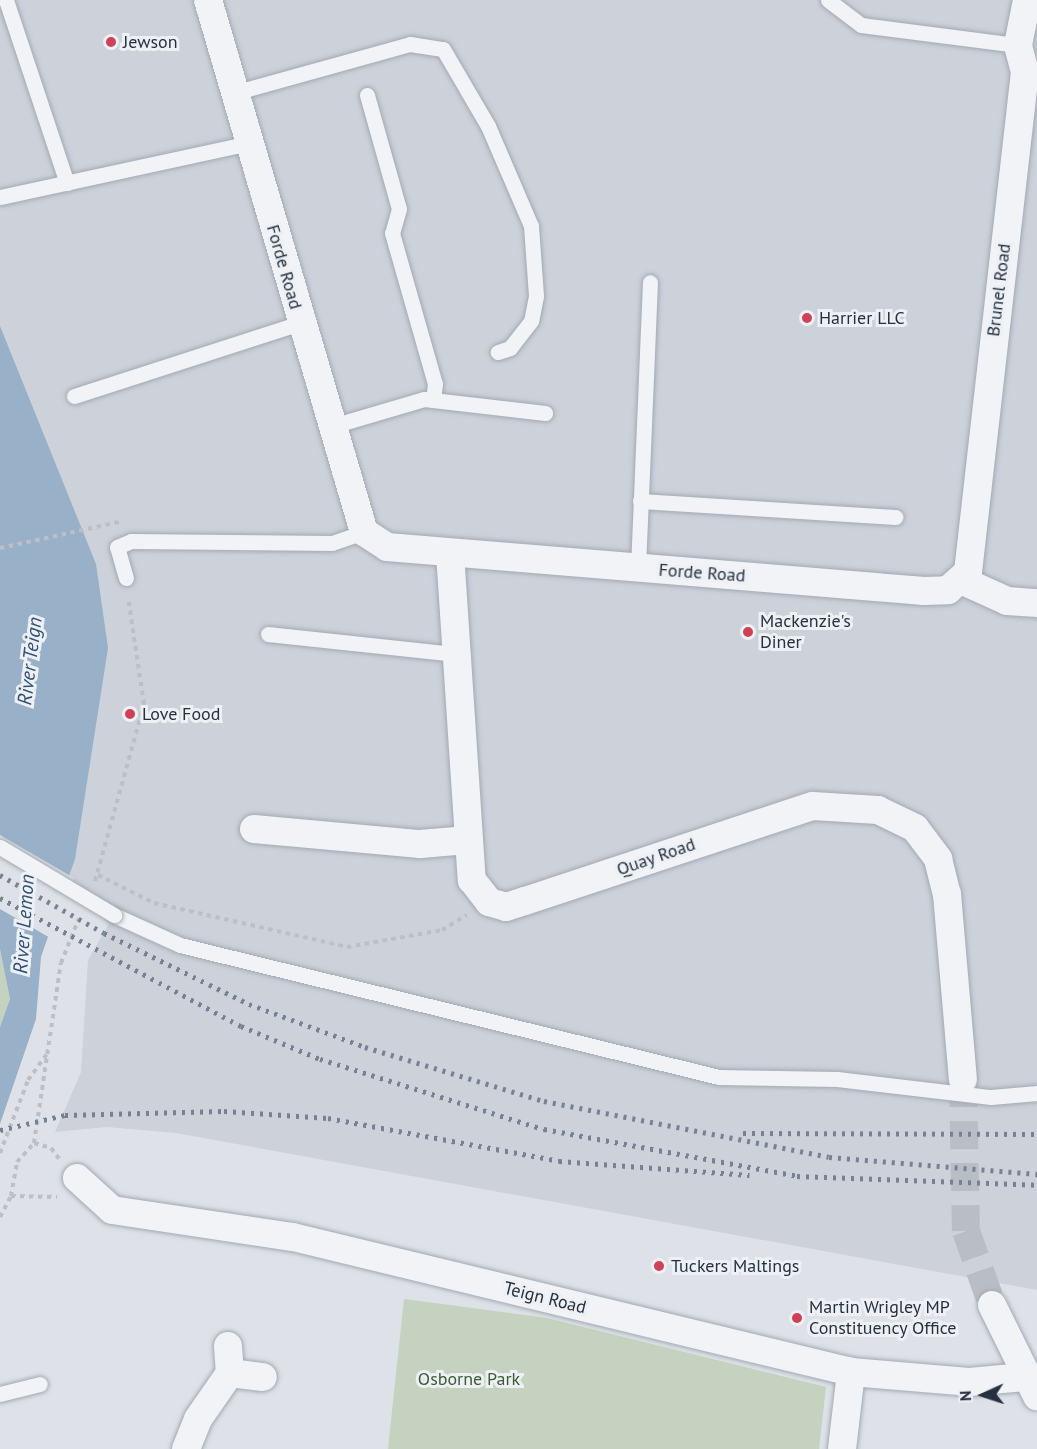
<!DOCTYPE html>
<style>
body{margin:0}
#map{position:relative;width:1037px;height:1449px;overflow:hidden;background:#dee2e8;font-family:"PT Sans",sans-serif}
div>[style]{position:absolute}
.built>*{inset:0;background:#ccd1da}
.green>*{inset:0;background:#c4d2bf}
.water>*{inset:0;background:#98b0c8}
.pier>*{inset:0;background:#dee2e8}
.minor-tunnel>*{height:28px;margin-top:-14px;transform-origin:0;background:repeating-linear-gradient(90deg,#b9bec6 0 28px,transparent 0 42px)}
.path>*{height:4px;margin-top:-2px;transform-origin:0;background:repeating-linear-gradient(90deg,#bcc0c6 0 4.5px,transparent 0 9px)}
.roads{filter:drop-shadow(0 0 2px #a3a9b2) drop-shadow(0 0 2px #a3a9b2)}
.service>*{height:15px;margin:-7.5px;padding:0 7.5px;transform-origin:7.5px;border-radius:7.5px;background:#f1f3f6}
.minor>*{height:28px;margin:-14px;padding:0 14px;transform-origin:14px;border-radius:14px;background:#f1f3f6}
.rail>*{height:4.5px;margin-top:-2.25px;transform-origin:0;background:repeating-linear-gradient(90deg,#778191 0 3px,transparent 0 9px)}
.bridges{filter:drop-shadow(0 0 2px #a3a9b2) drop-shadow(0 0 2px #a3a9b2)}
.service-bridge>*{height:15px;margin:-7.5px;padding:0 7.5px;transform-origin:7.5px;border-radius:7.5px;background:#f1f3f6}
.dots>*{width:16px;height:16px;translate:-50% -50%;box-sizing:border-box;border:3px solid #edf1f5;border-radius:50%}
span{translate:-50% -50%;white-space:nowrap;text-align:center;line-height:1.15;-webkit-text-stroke:6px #edf1f5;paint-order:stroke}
.poi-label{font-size:18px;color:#27303f}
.left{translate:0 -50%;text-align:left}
.street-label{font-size:18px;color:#27303f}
.park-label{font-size:18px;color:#3b5b34}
.water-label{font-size:20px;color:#314e73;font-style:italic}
.north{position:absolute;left:953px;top:1365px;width:60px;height:60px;-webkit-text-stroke:4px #edf1f5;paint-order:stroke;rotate:267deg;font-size:16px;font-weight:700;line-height:24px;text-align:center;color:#27303f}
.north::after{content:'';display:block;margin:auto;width:21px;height:27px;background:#27303f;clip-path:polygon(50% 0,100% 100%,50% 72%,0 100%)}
</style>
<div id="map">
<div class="built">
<div style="clip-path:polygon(0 0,1037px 0,1037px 1290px,176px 1133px,107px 1127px,55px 1132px,81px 1072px,88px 960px,111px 920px,67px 894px,81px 814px,0 326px)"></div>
</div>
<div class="green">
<div style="clip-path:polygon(0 949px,10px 999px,0 1027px)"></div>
<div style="clip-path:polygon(404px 1299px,547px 1318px,826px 1387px,819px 1449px,388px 1449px)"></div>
</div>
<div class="water">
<div style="clip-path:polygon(0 326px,96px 564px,108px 648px,75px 859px,41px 957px,36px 1019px,0 1124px,0 1027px,10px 999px,0 949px)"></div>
</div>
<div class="pier">
<div style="clip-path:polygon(0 835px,74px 878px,52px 939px,0 909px)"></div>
</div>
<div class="minor-tunnel">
<div style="left:963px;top:1079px;width:152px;rotate:88.9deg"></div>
<div style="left:966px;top:1231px;width:78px;rotate:70.6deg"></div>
</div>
<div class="path">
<div style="left:0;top:548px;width:122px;rotate:-12.3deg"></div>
<div style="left:98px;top:875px;width:63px;rotate:26.6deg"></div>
<div style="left:154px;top:903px;width:198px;rotate:12.8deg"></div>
<div style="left:347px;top:947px;width:97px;rotate:-10.1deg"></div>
<div style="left:442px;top:930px;width:29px;rotate:-31deg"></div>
<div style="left:95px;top:881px;width:184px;rotate:-74.5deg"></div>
<div style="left:144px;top:704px;width:108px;rotate:-98.5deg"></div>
<div style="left:34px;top:1143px;width:18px;rotate:16deg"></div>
<div style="left:51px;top:1148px;width:15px;rotate:53deg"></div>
<div style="left:0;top:1153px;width:78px;rotate:-69deg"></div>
<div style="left:28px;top:1080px;width:32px;rotate:-54deg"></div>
<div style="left:11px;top:1196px;width:46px;rotate:1.2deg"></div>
<div style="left:0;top:1217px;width:24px;rotate:-62deg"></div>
<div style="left:11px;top:1196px;width:35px;rotate:-80deg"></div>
<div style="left:17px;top:1162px;width:25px;rotate:-48deg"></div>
<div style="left:34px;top:1143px;width:182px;rotate:-81.5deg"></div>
<div style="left:61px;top:963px;width:48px;rotate:-68.2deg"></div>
</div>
<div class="roads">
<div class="service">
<div style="left:6px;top:0;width:193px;rotate:71.6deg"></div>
<div style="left:828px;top:0;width:41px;rotate:37.1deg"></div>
<div style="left:861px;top:25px;width:158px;rotate:7.3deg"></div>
<div style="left:237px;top:92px;width:180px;rotate:-15.5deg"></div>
<div style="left:410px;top:44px;width:33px;rotate:9deg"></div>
<div style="left:443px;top:49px;width:89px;rotate:59.7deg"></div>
<div style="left:488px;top:126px;width:109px;rotate:66.7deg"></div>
<div style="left:531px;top:226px;width:70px;rotate:85.9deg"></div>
<div style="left:536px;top:296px;width:25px;rotate:101deg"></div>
<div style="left:531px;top:321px;width:34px;rotate:128deg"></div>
<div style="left:510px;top:348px;width:13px;rotate:162deg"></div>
<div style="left:367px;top:95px;width:118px;rotate:74.3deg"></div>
<div style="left:399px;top:209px;width:25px;rotate:106deg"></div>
<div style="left:392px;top:233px;width:157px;rotate:74.1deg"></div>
<div style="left:435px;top:384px;width:16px;rotate:97deg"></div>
<div style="left:0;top:197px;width:255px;rotate:-12.2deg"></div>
<div style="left:74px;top:396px;width:237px;rotate:-17.9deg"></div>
<div style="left:329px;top:427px;width:99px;rotate:-16.4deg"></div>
<div style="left:424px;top:399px;width:122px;rotate:6.6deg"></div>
<div style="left:640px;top:501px;width:256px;rotate:3.6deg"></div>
<div style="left:638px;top:568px;width:286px;rotate:-87.6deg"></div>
<div style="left:126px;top:578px;width:32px;rotate:-106deg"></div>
<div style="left:117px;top:547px;width:15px;rotate:-23deg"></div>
<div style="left:131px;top:541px;width:201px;rotate:0.6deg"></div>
<div style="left:332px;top:543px;width:34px;rotate:-19deg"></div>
<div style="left:268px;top:634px;width:189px;rotate:6.1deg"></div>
<div style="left:114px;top:915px;width:72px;rotate:24.4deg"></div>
<div style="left:180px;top:945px;width:555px;rotate:13.76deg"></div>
<div style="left:719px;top:1077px;width:118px;rotate:1deg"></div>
<div style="left:837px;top:1079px;width:155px;rotate:6.7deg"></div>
<div style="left:991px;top:1097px;width:46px;rotate:-5deg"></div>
<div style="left:0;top:1394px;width:41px;rotate:-14deg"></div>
</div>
<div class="minor">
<div style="left:208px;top:0;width:554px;rotate:73.66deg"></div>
<div style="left:364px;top:532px;width:27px;rotate:33deg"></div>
<div style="left:387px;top:547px;width:539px;rotate:4.68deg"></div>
<div style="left:924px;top:591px;width:24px;rotate:-2deg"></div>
<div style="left:948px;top:590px;width:27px;rotate:-42deg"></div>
<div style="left:968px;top:572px;width:503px;rotate:-83.5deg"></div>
<div style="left:1025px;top:72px;width:28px;rotate:-105deg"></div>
<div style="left:1018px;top:45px;width:46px;rotate:-78.7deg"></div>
<div style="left:450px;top:553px;width:328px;rotate:86.2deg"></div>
<div style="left:472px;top:880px;width:28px;rotate:52deg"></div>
<div style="left:489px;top:902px;width:18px;rotate:16deg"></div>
<div style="left:506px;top:907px;width:20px;rotate:-18deg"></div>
<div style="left:525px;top:901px;width:303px;rotate:-18.3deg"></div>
<div style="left:813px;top:806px;width:65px;rotate:3.5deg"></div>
<div style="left:878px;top:810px;width:41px;rotate:25.9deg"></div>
<div style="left:915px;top:828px;width:39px;rotate:53deg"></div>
<div style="left:938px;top:859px;width:36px;rotate:76deg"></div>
<div style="left:947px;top:894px;width:186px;rotate:85.1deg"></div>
<div style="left:963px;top:581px;width:48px;rotate:24.4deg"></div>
<div style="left:1007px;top:601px;width:30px;rotate:4deg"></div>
<div style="left:254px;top:829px;width:167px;rotate:5.2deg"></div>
<div style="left:420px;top:844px;width:48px;rotate:-4.8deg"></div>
<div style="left:77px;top:1178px;width:47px;rotate:42.4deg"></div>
<div style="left:112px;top:1210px;width:183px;rotate:8.5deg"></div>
<div style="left:293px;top:1237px;width:574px;rotate:13.6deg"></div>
<div style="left:851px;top:1372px;width:118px;rotate:4.8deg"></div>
<div style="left:969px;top:1382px;width:56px;rotate:-5.1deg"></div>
<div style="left:992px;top:1305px;width:102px;rotate:63.7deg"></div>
<div style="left:228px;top:1346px;width:27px;rotate:86deg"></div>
<div style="left:230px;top:1373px;width:33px;rotate:7deg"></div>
<div style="left:186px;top:1449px;width:32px;rotate:-68deg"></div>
<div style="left:198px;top:1419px;width:56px;rotate:-55.2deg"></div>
<div style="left:842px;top:1449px;width:78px;rotate:-83.3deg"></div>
</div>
</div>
<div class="rail">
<div style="left:0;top:875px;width:119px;rotate:29.1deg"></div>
<div style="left:104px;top:933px;width:161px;rotate:26.1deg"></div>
<div style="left:249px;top:1004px;width:124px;rotate:20.3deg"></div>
<div style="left:365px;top:1047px;width:187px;rotate:16.8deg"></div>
<div style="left:544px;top:1101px;width:290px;rotate:11.1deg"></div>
<div style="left:829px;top:1157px;width:209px;rotate:4.7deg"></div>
<div style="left:0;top:898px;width:273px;rotate:28deg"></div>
<div style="left:241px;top:1026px;width:86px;rotate:22.7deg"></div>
<div style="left:320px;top:1059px;width:235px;rotate:17.4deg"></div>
<div style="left:544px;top:1129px;width:257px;rotate:10.5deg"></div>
<div style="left:797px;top:1176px;width:240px;rotate:2.1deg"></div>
<div style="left:0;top:1130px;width:67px;rotate:-13deg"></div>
<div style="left:65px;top:1115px;width:159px;rotate:-1.4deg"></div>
<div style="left:224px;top:1111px;width:104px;rotate:3.9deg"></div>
<div style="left:328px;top:1118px;width:235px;rotate:10.5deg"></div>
<div style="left:559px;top:1161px;width:191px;rotate:4.2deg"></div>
<div style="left:743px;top:1133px;width:294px;rotate:0.2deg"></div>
</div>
<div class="bridges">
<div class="service-bridge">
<div style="left:0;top:847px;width:133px;rotate:30.8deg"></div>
</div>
</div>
<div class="dots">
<div style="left:111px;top:42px;background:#cf4156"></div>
<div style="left:807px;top:318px;background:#cf4156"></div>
<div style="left:748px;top:632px;background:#cf4156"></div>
<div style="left:130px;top:714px;background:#cf4156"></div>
<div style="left:659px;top:1266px;background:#cf4156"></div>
<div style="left:797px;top:1318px;background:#cf4156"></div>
</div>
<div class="poi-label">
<span class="left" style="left:123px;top:42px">Jewson</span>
<span class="left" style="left:819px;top:318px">Harrier LLC</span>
<span class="left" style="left:760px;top:632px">Mackenzie's<br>Diner</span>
<span class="left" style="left:142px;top:714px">Love Food</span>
<span class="left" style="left:671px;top:1266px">Tuckers Maltings</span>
<span class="left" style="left:809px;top:1318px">Martin Wrigley MP<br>Constituency Office</span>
</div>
<div class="street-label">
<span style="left:284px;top:267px;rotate:74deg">Forde Road</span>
<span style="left:999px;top:290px;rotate:-83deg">Brunel Road</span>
<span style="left:702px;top:573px;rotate:4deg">Forde Road</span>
<span style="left:656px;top:857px;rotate:-19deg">Quay Road</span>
<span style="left:545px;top:1298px;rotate:14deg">Teign Road</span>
</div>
<div class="park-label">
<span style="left:469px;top:1379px">Osborne Park</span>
</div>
<div class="water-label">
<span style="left:30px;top:661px;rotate:-83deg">River Teign</span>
<span style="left:24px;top:924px;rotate:-86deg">River Lemon</span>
</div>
<div class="north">N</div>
</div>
